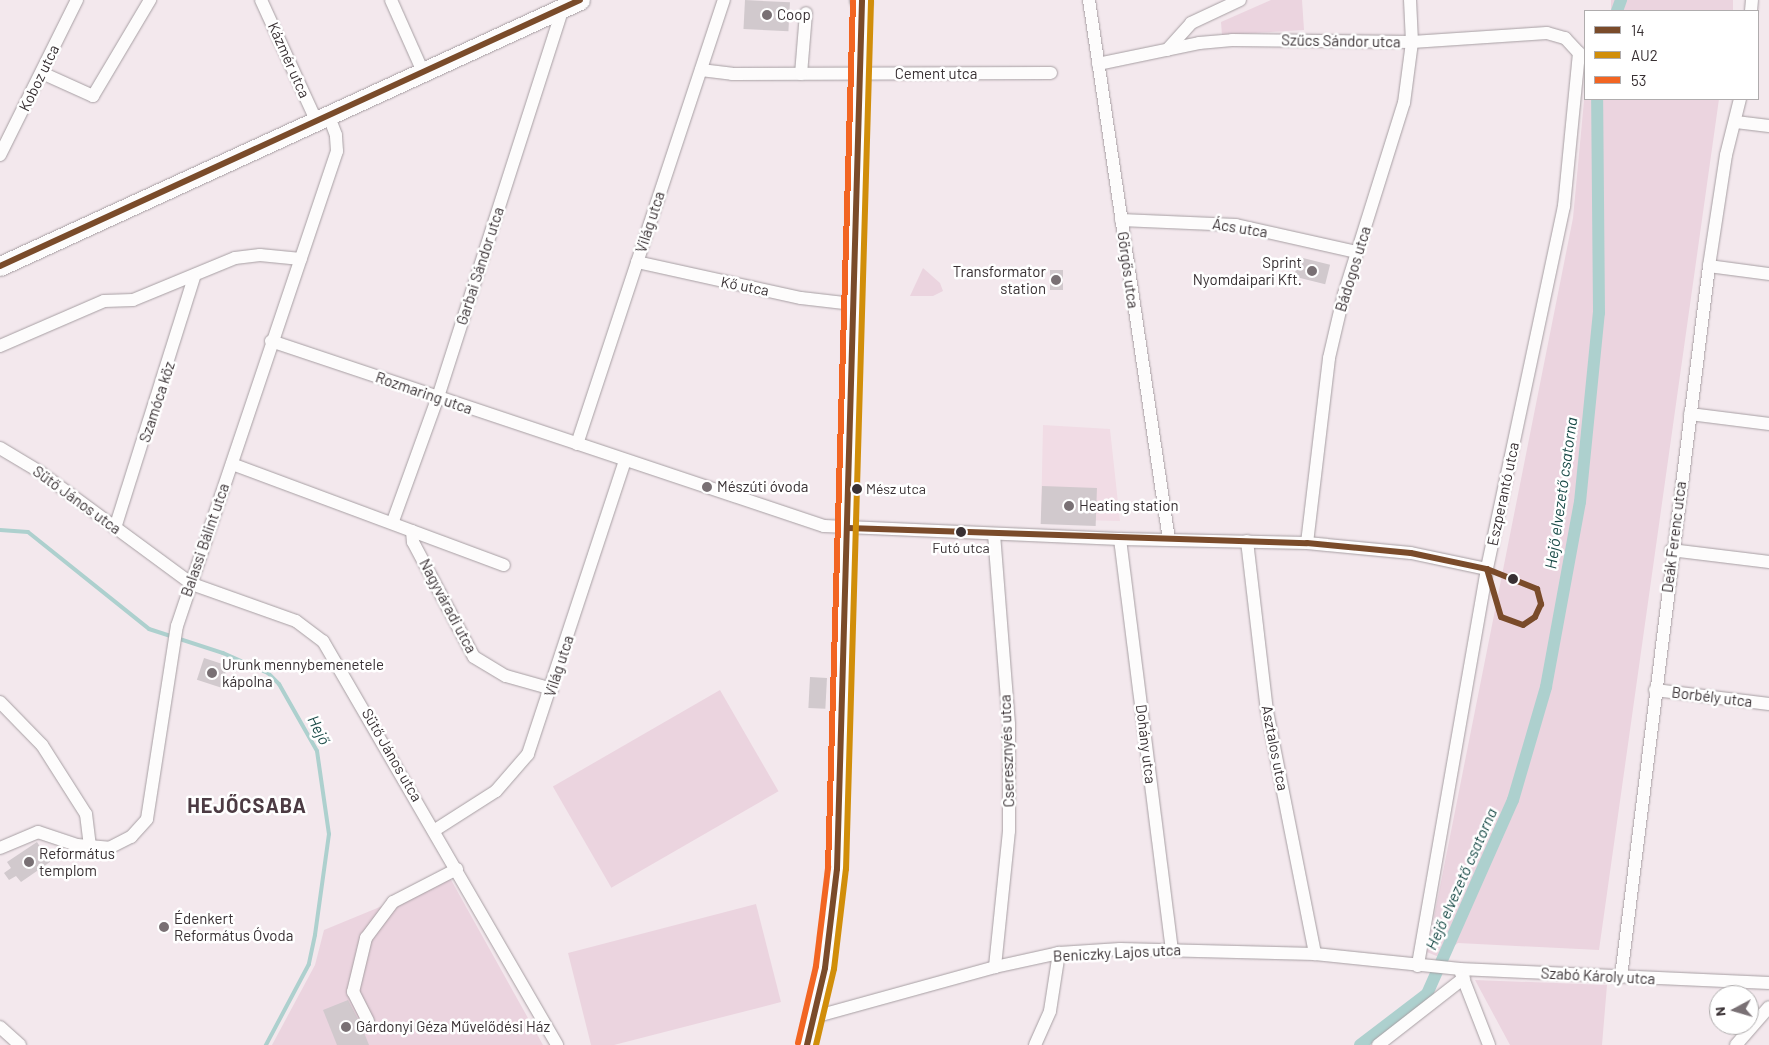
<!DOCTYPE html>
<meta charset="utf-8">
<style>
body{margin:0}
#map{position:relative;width:1769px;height:1045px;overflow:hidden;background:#f3e8ed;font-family:Barlow,sans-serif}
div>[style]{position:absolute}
.built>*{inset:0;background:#f1dce5}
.green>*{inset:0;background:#ebd4df;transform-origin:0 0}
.stream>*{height:4px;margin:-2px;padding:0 2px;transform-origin:2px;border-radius:2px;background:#add0ce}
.canal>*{height:12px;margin:-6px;padding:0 6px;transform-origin:6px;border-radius:6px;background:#add0ce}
.building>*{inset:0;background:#d1c9cd;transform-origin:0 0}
.roads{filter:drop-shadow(0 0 1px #a79fa3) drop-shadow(0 0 1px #a79fa3)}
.minor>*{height:12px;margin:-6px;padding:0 6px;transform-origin:6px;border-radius:6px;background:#fdfcfc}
.secondary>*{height:18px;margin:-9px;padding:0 9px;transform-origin:9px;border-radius:9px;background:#fdfcfc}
.primary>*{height:19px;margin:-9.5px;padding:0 9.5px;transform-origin:9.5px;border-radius:9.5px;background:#fdfcfc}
.bus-1>*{height:6px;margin:-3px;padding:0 3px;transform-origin:3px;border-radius:3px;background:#7a4b2a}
.bus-2>*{height:6px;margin:-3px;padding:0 3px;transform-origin:3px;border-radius:3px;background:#d18e0a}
.bus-3>*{height:6px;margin:-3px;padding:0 3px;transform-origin:3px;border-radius:3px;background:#f26522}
.dots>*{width:14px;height:14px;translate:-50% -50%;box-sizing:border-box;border:2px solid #fff;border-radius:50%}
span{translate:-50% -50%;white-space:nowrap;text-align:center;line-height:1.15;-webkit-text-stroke:5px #fff;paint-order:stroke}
.bus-label{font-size:14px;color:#383033}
.left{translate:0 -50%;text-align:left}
.poi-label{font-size:15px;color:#383033}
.right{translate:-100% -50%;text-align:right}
.street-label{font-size:15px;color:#383033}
.water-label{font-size:16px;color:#194a47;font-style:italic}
.district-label{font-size:20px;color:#4c3b43;font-weight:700;letter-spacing:1px}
.legend{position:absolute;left:1584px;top:10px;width:175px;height:90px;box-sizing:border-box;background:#fff;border:1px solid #afacad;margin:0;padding:6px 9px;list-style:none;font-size:15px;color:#383033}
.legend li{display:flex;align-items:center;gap:10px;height:25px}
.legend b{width:25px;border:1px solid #afacad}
.north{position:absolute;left:1709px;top:985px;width:50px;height:50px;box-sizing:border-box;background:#fff;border:1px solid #afacad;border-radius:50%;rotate:264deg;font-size:14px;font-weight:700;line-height:20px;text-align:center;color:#383033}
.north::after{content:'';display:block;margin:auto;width:18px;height:22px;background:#797074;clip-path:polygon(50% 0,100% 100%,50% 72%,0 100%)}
</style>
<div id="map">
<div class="built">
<div style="clip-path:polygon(1043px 425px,1110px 429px,1120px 521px,1041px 519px)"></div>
</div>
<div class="green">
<div style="clip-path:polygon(1271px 0,1302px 0,1304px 30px,1222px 35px,1221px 22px)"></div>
<div style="left:1611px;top:0;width:122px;height:12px"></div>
<div style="clip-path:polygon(1585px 90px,1585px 99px,1719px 99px,1599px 950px,1458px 943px,1439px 957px,1427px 952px,1573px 218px)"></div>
<div style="clip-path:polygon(923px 268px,940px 283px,943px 291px,933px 296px,910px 296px)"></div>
<div style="left:720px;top:690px;width:117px;height:193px;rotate:60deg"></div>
<div style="clip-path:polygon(450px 878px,543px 1045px,272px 1045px,315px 965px,324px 930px)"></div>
<div style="clip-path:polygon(756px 904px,781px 1002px,614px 1045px,591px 1045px,568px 953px)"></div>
<div style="clip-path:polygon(1475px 980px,1607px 985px,1602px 1045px,1510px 1045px)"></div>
</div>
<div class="stream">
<div style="left:0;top:530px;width:28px;rotate:4deg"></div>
<div style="left:28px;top:532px;width:155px;rotate:38.7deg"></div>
<div style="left:149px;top:629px;width:78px;rotate:18deg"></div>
<div style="left:223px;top:653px;width:49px;rotate:24deg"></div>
<div style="left:268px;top:673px;width:16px;rotate:45deg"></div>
<div style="left:279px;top:684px;width:77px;rotate:60.4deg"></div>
<div style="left:317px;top:751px;width:84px;rotate:81.8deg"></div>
<div style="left:329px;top:834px;width:102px;rotate:97.9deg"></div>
<div style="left:315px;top:935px;width:30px;rotate:102deg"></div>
<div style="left:309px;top:964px;width:92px;rotate:118deg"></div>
</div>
<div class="canal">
<div style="left:1617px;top:11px;width:12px;rotate:-70deg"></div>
<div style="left:1360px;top:1045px;width:84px;rotate:-37.3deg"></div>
<div style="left:1427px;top:994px;width:212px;rotate:-66.1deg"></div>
<div style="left:1513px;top:800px;width:118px;rotate:-73.7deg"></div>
<div style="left:1546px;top:687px;width:188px;rotate:-79.6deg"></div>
<div style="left:1580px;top:502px;width:190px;rotate:-84.3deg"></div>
<div style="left:1599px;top:313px;width:214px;rotate:-90.5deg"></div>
</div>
<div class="building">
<div style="left:745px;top:0;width:45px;height:29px;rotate:3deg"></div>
<div style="left:1299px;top:257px;width:32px;height:20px;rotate:14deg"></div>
<div style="left:1050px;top:270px;width:13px;height:20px"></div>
<div style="left:1042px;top:486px;width:55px;height:38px;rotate:2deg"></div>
<div style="left:204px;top:658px;width:25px;height:23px;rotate:18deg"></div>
<div style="left:810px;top:677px;width:17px;height:31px;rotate:3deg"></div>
<div style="clip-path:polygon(37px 842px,50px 862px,21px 882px,16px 876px,9px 880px,4px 873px,11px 868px,7px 862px)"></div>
<div style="clip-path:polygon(348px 1000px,361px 1025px,369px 1045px,337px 1045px,323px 1010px)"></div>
</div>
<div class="roads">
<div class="minor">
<div style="left:261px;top:0;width:132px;rotate:65.4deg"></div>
<div style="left:391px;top:0;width:79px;rotate:66deg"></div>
<div style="left:1089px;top:0;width:546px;rotate:81.57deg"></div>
<div style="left:1751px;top:11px;width:11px;rotate:-85deg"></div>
<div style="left:1167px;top:50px;width:36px;rotate:-48deg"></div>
<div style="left:1191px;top:23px;width:54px;rotate:-25.1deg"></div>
<div style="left:1098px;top:64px;width:103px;rotate:-11.7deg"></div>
<div style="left:1199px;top:43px;width:33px;rotate:-5deg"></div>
<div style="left:1232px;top:40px;width:180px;rotate:0.6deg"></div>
<div style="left:1412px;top:42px;width:135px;rotate:-3.8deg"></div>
<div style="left:1547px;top:33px;width:19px;rotate:16deg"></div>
<div style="left:1565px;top:38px;width:21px;rotate:47deg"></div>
<div style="left:1579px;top:53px;width:154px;rotate:95.6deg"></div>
<div style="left:1564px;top:206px;width:371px;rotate:102deg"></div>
<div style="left:1487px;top:569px;width:403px;rotate:99.9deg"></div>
<div style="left:701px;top:70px;width:31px;rotate:7deg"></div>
<div style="left:732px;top:74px;width:319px;rotate:-0.2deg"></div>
<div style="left:42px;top:73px;width:56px;rotate:24.3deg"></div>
<div style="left:93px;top:96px;width:112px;rotate:-59.3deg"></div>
<div style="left:801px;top:74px;width:61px;rotate:-85.3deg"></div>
<div style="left:1736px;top:122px;width:33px;rotate:7deg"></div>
<div style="left:0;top:155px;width:173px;rotate:-63.6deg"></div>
<div style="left:1121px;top:220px;width:115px;rotate:2.5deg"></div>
<div style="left:1236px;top:225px;width:124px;rotate:12.6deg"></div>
<div style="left:637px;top:262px;width:168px;rotate:12.4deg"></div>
<div style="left:801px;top:298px;width:52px;rotate:6.6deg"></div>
<div style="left:1709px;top:266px;width:61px;rotate:7.6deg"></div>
<div style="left:271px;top:341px;width:583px;rotate:18.5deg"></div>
<div style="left:824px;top:526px;width:296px;rotate:2.5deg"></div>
<div style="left:1120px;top:539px;width:187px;rotate:1.2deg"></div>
<div style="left:1307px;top:543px;width:104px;rotate:5.5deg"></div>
<div style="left:1411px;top:553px;width:78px;rotate:11.9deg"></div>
<div style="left:0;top:346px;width:113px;rotate:-23.4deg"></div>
<div style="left:104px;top:301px;width:29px;rotate:-2deg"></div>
<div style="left:133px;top:300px;width:110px;rotate:-22.4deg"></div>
<div style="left:235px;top:258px;width:25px;rotate:-7deg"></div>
<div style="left:260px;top:255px;width:41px;rotate:5.6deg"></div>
<div style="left:1690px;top:414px;width:80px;rotate:7.2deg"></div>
<div style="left:577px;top:444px;width:468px;rotate:-71.7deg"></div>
<div style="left:0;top:448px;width:47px;rotate:31deg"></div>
<div style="left:40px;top:472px;width:189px;rotate:36.4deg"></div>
<div style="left:192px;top:584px;width:110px;rotate:19.6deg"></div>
<div style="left:296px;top:621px;width:34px;rotate:37deg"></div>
<div style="left:323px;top:641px;width:467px;rotate:59.9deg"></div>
<div style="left:232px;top:464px;width:290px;rotate:20.4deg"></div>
<div style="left:393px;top:521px;width:132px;rotate:-70.1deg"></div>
<div style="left:438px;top:397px;width:409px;rotate:-72.2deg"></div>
<div style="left:115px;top:528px;width:265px;rotate:-72.5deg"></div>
<div style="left:412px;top:531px;width:11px;rotate:85deg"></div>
<div style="left:413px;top:542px;width:130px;rotate:62.1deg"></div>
<div style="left:474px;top:657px;width:37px;rotate:31deg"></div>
<div style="left:506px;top:676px;width:48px;rotate:15.8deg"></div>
<div style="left:994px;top:534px;width:191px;rotate:85.5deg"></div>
<div style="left:1009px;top:724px;width:107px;rotate:90deg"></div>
<div style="left:1009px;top:831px;width:137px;rotate:95.9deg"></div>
<div style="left:1120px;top:539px;width:413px;rotate:82.8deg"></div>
<div style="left:1247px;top:541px;width:171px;rotate:83.3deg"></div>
<div style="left:1267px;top:711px;width:248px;rotate:78.8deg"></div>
<div style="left:1307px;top:543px;width:186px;rotate:-83.2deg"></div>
<div style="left:1329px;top:358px;width:66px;rotate:-76.8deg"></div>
<div style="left:1344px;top:294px;width:200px;rotate:-72.6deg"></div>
<div style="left:1404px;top:103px;width:62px;rotate:-82.5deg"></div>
<div style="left:1412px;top:42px;width:42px;rotate:-92.7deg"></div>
<div style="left:1671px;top:550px;width:99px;rotate:7deg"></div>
<div style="left:1655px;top:690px;width:115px;rotate:7deg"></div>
<div style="left:0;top:702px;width:60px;rotate:45.7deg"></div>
<div style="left:42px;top:745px;width:82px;rotate:57.5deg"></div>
<div style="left:86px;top:814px;width:34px;rotate:83deg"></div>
<div style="left:435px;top:830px;width:72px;rotate:-32.6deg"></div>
<div style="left:496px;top:791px;width:49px;rotate:-49.1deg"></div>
<div style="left:528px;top:754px;width:309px;rotate:-71.7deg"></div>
<div style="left:0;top:848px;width:41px;rotate:-22.8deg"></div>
<div style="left:38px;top:832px;width:41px;rotate:18.4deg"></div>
<div style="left:77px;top:845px;width:32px;rotate:5deg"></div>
<div style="left:109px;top:848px;width:25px;rotate:-27deg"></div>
<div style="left:131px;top:837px;width:24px;rotate:-48deg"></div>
<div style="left:147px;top:819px;width:195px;rotate:-81.2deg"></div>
<div style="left:177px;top:626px;width:501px;rotate:-71.38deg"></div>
<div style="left:337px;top:151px;width:16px;rotate:-94deg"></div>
<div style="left:336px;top:135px;width:22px;rotate:-111deg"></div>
<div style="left:1461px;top:973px;width:77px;rotate:68.7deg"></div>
<div style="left:1621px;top:977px;width:716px;rotate:-82.94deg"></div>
<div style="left:1709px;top:266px;width:112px;rotate:-81.3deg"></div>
<div style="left:1726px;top:155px;width:58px;rotate:-76deg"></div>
<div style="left:814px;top:1017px;width:188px;rotate:-15.4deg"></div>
<div style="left:995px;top:967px;width:66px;rotate:-12.3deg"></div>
<div style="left:1059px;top:953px;width:61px;rotate:-3.8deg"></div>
<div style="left:1120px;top:949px;width:195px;rotate:1.5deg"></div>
<div style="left:1315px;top:954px;width:146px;rotate:5.9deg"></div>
<div style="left:1460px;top:969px;width:309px;rotate:2.6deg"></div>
<div style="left:368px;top:1021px;width:33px;rotate:-117deg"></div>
<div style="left:353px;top:992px;width:56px;rotate:-76.5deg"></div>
<div style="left:366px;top:938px;width:45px;rotate:-53.1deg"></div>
<div style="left:393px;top:902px;width:72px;rotate:-27.3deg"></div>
<div style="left:0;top:1027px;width:27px;rotate:42deg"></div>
<div style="left:1035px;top:1045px;width:37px;rotate:-66deg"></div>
<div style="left:1050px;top:1011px;width:59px;rotate:-81.2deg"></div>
<div style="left:1378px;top:1045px;width:109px;rotate:-37.9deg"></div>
<div style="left:1736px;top:1045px;width:50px;rotate:-49deg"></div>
</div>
<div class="secondary">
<div style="left:807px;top:1045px;width:79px;rotate:-76.8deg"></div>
<div style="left:825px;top:968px;width:100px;rotate:-83.1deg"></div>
<div style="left:837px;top:869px;width:869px;rotate:-88.35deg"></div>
</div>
<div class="primary">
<div style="left:859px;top:0;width:4px;rotate:34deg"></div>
<div style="left:0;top:266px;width:638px;rotate:-24.64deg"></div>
</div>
</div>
<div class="bus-1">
<div style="left:0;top:266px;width:638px;rotate:-24.64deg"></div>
<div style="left:848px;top:528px;width:459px;rotate:1.9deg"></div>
<div style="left:1307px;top:543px;width:104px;rotate:5.5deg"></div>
<div style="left:1411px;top:553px;width:78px;rotate:11.9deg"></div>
<div style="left:1487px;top:569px;width:54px;rotate:21.8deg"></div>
<div style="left:1537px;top:589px;width:16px;rotate:75deg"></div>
<div style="left:1541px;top:604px;width:14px;rotate:115deg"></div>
<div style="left:1535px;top:617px;width:14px;rotate:146deg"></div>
<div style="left:1523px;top:625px;width:23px;rotate:-160deg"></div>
<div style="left:1501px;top:617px;width:50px;rotate:-106.3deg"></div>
<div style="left:807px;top:1045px;width:79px;rotate:-76.8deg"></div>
<div style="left:825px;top:968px;width:100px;rotate:-83.1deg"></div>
<div style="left:837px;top:869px;width:869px;rotate:-88.35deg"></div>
</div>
<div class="bus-2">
<div style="left:816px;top:1045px;width:78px;rotate:-76.7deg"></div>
<div style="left:834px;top:969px;width:101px;rotate:-83.2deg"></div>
<div style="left:846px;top:869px;width:869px;rotate:-88.35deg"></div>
</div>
<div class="bus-3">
<div style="left:798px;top:1043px;width:79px;rotate:-76.8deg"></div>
<div style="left:816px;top:966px;width:99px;rotate:-83deg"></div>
<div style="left:828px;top:868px;width:868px;rotate:-88.35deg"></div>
</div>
<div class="dots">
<div style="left:767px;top:15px;background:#797074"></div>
<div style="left:1312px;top:271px;background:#797074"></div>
<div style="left:1056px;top:280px;background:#797074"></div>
<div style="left:707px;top:487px;background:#797074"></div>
<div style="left:857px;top:489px;background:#383033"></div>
<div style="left:1069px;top:506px;background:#797074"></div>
<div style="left:961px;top:532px;background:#383033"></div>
<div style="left:1513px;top:579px;background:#383033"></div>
<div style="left:212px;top:673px;background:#797074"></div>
<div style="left:29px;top:862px;background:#797074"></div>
<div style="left:164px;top:927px;background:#797074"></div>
<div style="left:346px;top:1027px;background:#797074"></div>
</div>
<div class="bus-label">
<span class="left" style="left:866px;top:489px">Mész utca</span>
<span style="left:961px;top:548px">Futó utca</span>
</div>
<div class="poi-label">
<span class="left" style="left:777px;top:15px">Coop</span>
<span class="right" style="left:1302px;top:271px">Sprint<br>Nyomdaipari Kft.</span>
<span class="right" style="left:1046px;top:280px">Transformator<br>station</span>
<span class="left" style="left:717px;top:487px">Mészúti óvoda</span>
<span class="left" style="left:1079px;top:506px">Heating station</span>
<span class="left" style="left:222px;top:673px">Urunk mennybemenetele<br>kápolna</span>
<span class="left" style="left:39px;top:862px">Református<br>templom</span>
<span class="left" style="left:174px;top:927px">Édenkert<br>Református Óvoda</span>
<span class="left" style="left:356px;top:1027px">Gárdonyi Géza Művelődési Ház</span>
</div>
<div class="street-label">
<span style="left:1341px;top:41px;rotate:1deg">Szűcs Sándor utca</span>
<span style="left:289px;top:60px;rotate:66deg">Kázmér utca</span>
<span style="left:936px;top:74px">Cement utca</span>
<span style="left:39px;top:78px;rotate:-64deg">Koboz utca</span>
<span style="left:650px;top:222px;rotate:-72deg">Világ utca</span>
<span style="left:1240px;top:228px;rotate:9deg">Ács utca</span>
<span style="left:480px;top:266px;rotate:-72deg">Garbai Sándor utca</span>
<span style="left:1353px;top:269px;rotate:-73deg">Bádogos utca</span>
<span style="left:1128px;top:270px;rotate:82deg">Görgős utca</span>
<span style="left:745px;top:286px;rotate:11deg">Kő utca</span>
<span style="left:424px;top:393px;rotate:19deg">Rozmaring utca</span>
<span style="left:157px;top:402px;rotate:-72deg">Szamóca köz</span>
<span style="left:1503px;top:494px;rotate:-78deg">Eszperantó utca</span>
<span style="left:77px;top:500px;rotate:36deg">Sütő János utca</span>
<span style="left:1674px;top:537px;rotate:-83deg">Deák Ferenc utca</span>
<span style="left:205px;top:540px;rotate:-71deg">Balassi Bálint utca</span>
<span style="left:448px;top:606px;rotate:62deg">Nagyváradi utca</span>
<span style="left:559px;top:666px;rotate:-72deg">Világ utca</span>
<span style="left:1712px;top:697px;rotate:7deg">Borbély utca</span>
<span style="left:1146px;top:744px;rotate:83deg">Dohány utca</span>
<span style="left:1275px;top:748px;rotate:79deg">Asztalos utca</span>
<span style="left:1007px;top:751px;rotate:-92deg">Cseresznyés utca</span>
<span style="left:392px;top:755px;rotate:60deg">Sütő János utca</span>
<span style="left:1117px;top:953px;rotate:-3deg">Beniczky Lajos utca</span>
<span style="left:1598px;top:976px;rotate:3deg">Szabó Károly utca</span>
</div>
<div class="water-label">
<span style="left:1561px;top:493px;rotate:-82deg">Hejő elvezető csatorna</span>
<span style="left:319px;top:730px;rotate:63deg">Hejő</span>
<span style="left:1461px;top:879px;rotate:-66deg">Hejő elvezető csatorna</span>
</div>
<div class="district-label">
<span style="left:247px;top:805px">HEJŐCSABA</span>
</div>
<ul class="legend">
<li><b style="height:6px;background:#7a4b2a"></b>14</li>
<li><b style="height:6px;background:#d18e0a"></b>AU2</li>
<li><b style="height:6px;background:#f26522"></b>53</li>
</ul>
<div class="north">N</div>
</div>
